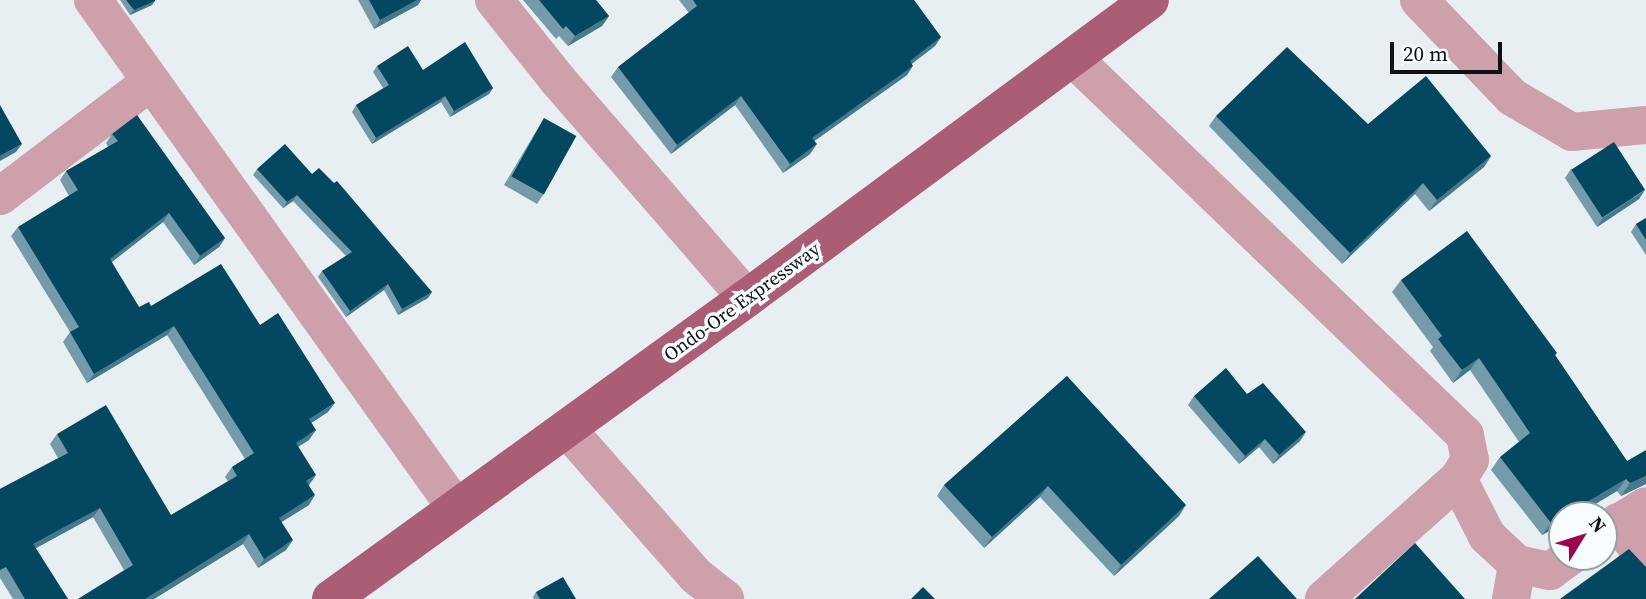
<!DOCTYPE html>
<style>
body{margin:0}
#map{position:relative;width:1646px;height:599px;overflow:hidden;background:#e7eff3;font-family:"Source Serif 4",serif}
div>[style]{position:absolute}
.minor>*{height:38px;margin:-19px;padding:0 19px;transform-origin:19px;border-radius:19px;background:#cda0ac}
.primary>*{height:38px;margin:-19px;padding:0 19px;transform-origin:19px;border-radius:19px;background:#ab5d75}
.wall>*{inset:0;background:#759baa}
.shaded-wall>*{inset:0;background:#47798c}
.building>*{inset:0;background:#034760;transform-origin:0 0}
span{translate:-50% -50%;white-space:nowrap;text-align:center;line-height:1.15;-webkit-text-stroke:7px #f7fcfe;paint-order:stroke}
.street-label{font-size:19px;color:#0f1213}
.north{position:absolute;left:1548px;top:501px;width:70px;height:70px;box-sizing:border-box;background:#f7fcfe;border:2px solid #9a9ea0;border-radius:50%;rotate:52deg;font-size:19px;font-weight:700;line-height:28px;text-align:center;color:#0f1213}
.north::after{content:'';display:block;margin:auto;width:24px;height:32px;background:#9d0450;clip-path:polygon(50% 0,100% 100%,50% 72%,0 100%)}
.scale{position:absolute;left:1390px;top:42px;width:112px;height:32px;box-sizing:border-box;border:4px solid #0f1213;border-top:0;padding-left:9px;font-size:21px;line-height:24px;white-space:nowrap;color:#0f1213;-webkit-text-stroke:5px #f7fcfe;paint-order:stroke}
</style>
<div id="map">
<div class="minor">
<div style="left:93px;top:0;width:624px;rotate:54.45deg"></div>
<div style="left:494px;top:0;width:101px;rotate:51.4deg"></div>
<div style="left:557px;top:79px;width:290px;rotate:49.1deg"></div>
<div style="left:1419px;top:0;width:134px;rotate:46.2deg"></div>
<div style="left:1512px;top:97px;width:69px;rotate:30.3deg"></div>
<div style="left:1572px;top:132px;width:74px;rotate:-5.4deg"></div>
<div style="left:1074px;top:59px;width:542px;rotate:43.88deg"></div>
<div style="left:1465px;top:435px;width:25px;rotate:79deg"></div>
<div style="left:1470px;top:460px;width:22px;rotate:122deg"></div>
<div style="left:1458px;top:479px;width:180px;rotate:138.2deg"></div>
<div style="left:0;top:196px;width:188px;rotate:-37.2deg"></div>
<div style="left:567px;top:429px;width:196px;rotate:48.7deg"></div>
<div style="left:696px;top:576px;width:37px;rotate:38deg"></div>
<div style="left:1458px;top:479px;width:64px;rotate:63deg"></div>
<div style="left:1487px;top:536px;width:41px;rotate:43deg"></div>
<div style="left:1517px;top:564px;width:34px;rotate:12deg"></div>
<div style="left:1550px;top:571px;width:24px;rotate:-36deg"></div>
<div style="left:1618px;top:522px;width:47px;rotate:53.6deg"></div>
<div style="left:1604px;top:532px;width:49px;rotate:-31.8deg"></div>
<div style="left:1511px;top:599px;width:36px;rotate:-80deg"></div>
</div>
<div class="primary">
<div style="left:331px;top:599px;width:513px;rotate:-35.89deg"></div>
<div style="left:747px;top:298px;width:501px;rotate:-36.48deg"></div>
</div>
<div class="wall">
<div style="clip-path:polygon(120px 0,155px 0,152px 5px,130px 15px)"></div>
<div style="clip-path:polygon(358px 0,421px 0,418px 5px,374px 29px)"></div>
<div style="clip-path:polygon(523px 0,596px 0,609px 16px,602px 26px,568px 46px,559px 36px,556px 39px)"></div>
<div style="clip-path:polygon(679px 0,914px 0,941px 37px,935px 46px,912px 64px,907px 75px,814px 141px,810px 154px,783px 173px,735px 105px,671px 154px,611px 77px,618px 67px,689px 13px)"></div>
<div style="clip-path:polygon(377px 66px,423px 70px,493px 88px,489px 94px,450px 117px,441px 102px,372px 144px,352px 112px,356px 105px,383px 88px,373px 72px)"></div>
<div style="clip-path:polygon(1216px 116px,1368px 124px,1491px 156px,1484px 167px,1429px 211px,1415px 194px,1342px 264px,1209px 126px)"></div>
<div style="clip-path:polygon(544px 118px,543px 195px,537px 204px,504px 185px)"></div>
<div style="clip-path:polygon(112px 134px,225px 238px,219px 247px,194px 265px,163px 222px,111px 262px,139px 307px,151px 306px,260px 325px,328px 412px,311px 423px,309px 440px,298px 446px,309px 485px,309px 505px,281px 522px,286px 550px,258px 568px,243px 544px,154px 599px,78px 599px,124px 570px,93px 517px,36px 548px,68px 599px,13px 599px,0 578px,0 489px,58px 458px,50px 444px,57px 434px,171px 515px,228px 481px,225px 477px,232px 467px,245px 459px,167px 335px,87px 383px,63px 342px,70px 332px,11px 236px,18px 227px,69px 196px,60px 180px,66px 171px,108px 147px,106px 143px)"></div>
<div style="clip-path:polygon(257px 169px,312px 174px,432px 292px,428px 298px,398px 315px,384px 290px,346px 317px,318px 277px,322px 271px,346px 256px,293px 201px,283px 208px,253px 175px)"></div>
<div style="clip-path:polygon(1571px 169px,1639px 199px,1597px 227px,1565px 178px)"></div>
<div style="clip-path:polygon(1646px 218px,1646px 255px,1631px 232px,1636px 224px)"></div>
<div style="clip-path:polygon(1401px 280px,1555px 355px,1627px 461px,1646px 484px,1621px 496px,1617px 491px,1577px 515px,1562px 515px,1562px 524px,1542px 535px,1491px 470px,1500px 457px,1519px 442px,1470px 370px,1453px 383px,1430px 351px,1433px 347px,1392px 292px)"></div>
<div style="clip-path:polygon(1067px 376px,1179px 516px,1114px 576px,1040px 497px,984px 548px,937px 496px,944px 485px)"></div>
<div style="clip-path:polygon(1247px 394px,1300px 441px,1273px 464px,1259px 447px,1239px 464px,1188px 405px,1194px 396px)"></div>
<div style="clip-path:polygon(536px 592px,576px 599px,534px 599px,533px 597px)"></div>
</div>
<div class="shaded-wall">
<div style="clip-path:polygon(417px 0,421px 0,418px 5px,374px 29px,380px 20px)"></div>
<div style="clip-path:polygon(155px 1px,152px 5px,130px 15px,134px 10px)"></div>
<div style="clip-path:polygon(609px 16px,602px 26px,568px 46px,575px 36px)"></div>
<div style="clip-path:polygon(941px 37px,935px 46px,903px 70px,910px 61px)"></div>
<div style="clip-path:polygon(913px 66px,907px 75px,806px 147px,812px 138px)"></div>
<div style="clip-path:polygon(493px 88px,489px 94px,450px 117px,454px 111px)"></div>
<div style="clip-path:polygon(445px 96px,441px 102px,372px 144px,376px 138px)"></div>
<div style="clip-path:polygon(741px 96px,735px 105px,671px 154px,677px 145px)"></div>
<div style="clip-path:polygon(22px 144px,16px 152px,0 161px,0 156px)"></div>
<div style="clip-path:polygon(817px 144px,810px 154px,783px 173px,790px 164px)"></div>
<div style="clip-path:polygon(1491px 156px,1484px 167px,1429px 211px,1437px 200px)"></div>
<div style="clip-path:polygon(1423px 183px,1415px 194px,1342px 264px,1350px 253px)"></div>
<div style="clip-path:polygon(1645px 190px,1639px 199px,1597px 227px,1603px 218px)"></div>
<div style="clip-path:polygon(297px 195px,293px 201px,283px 208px,287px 202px)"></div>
<div style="clip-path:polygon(169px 213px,163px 222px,103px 269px,110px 259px)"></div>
<div style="clip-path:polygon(225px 238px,219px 247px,194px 265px,200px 256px)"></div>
<div style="clip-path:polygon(388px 284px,384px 290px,346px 317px,350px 311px)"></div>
<div style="clip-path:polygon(432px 292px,428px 298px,398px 315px,402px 309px)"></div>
<div style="clip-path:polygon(174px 326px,167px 335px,87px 383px,94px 374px)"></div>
<div style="clip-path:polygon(1479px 358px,1470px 370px,1453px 383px,1462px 370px)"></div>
<div style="clip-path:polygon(335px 403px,328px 412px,302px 429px,309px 419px)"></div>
<div style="clip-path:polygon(316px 430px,309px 440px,290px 452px,296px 443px)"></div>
<div style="clip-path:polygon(1306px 432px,1300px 441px,1273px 464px,1279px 455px)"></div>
<div style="clip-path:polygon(1265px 439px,1259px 447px,1239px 464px,1245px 456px)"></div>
<div style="clip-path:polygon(316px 475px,309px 485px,300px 490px,306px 481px)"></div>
<div style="clip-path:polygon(1646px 476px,1646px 484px,1621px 496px,1630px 483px)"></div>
<div style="clip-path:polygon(1626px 479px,1617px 491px,1577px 515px,1565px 515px)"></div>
<div style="clip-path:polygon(1048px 486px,1040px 497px,984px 548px,992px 537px)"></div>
<div style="clip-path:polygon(315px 495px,309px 505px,272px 528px,279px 518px)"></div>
<div style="clip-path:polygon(1186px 505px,1179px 516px,1114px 576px,1121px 565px)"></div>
<div style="clip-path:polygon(100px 508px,93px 517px,27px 553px,33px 544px)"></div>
<div style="clip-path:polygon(1562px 517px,1562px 524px,1542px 535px,1551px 523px)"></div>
<div style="clip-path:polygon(249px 534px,243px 544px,154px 599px,145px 599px)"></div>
<div style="clip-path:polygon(293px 540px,286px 550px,258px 568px,264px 559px)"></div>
</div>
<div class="building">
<div style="clip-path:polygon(126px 0,155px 0,155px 1px,134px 10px)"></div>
<div style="clip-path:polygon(369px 0,417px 0,380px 20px)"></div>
<div style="clip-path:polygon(539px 0,596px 0,609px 16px,575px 36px,566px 26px,563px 29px)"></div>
<div style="clip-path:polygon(693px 0,914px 0,941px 37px,910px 61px,913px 66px,812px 138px,817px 144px,790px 164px,741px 96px,677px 145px,618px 67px,697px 6px)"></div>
<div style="clip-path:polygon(465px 42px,493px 88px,454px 111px,445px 96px,376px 138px,356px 105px,389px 85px,377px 66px,408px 46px,423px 70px)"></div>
<div style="clip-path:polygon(1287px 47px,1368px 124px,1426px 76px,1491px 156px,1437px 200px,1423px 183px,1350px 253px,1216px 116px)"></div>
<div style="clip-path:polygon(0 105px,22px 144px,0 156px)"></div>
<div style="clip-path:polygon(137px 115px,225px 238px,200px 256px,169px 213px,110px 259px,139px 307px,149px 302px,151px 306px,221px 264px,260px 325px,278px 313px,335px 403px,309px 419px,316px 430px,296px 443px,316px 475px,306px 481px,315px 495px,279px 518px,293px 540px,264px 559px,249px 534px,145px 599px,78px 599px,133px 565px,100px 508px,33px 544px,68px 599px,25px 599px,6px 567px,0 570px,0 489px,68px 453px,57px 434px,106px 405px,171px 515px,237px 476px,232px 467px,254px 453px,174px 326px,94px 374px,70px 332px,79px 327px,18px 227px,78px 190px,66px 171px,118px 141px,112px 134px)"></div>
<div style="left:544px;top:118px;width:37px;height:67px;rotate:29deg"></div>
<div style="left:1614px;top:142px;width:57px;height:51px;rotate:57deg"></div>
<div style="clip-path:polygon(285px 144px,312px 174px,319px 168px,334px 183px,337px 181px,432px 292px,402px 309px,388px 284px,350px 311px,322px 271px,352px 252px,297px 195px,287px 202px,257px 169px)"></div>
<div style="clip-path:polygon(1646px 218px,1646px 240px,1636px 224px)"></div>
<div style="clip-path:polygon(1467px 231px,1557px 353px,1555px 355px,1627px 461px,1646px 450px,1646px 476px,1630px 483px,1626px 479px,1565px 515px,1562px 515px,1562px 517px,1551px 523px,1500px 457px,1530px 433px,1479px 358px,1462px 370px,1438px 339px,1442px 336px,1401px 280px)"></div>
<div style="clip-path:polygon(1226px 368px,1247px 394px,1263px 383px,1306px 432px,1279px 455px,1265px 439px,1245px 456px,1194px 396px)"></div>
<div style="clip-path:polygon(1067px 376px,1186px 505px,1121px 565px,1048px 486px,992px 537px,944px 485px)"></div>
<div style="clip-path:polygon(1415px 543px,1465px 599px,1355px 599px)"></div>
<div style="clip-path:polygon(1629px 549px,1646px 567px,1646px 599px,1560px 599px)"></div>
<div style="clip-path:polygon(1258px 556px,1297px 599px,1209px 599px)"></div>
<div style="clip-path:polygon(563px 577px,576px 599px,540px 599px,536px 592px)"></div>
<div style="clip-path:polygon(923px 587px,935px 599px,911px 599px)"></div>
</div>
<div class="street-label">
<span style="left:742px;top:302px;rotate:-36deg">Ondo-Ore Expressway</span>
</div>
<div class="north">N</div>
<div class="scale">20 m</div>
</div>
